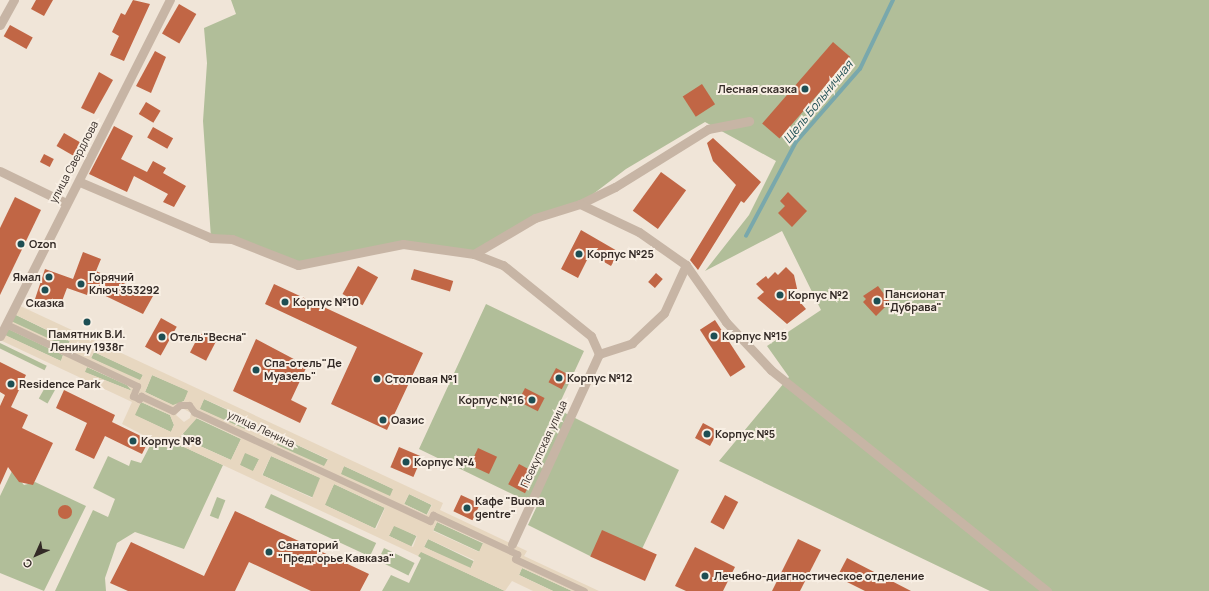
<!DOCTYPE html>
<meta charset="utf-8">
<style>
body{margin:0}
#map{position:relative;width:1209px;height:591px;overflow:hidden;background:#f0e5d8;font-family:Manrope,sans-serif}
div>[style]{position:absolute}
.green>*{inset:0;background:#b1be99;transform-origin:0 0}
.plaza>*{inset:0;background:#e7d7c0}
.stream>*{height:3.5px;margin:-1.75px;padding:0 1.75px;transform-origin:1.75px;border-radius:1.75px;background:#79a8ac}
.building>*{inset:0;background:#c16645;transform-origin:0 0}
.round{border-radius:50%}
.pedestrian>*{height:7px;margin:-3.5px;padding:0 3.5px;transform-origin:3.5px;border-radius:3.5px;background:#c7b5a5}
.minor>*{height:9px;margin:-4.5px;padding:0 4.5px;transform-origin:4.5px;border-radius:4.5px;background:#c7b5a5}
.dots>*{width:11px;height:11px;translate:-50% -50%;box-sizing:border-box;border:2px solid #f8efe4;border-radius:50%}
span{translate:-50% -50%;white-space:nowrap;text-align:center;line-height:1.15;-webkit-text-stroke:4px #f8efe4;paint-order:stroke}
.poi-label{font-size:11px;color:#332a26;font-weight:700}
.right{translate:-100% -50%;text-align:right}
.left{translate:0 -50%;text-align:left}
.street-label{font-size:11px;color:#332a26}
.water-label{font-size:12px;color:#1d4e53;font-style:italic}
.north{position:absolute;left:16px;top:535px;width:40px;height:40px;-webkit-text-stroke:3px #f8efe4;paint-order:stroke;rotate:225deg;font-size:11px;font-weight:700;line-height:16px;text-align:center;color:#332a26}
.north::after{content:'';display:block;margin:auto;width:14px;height:18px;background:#332a26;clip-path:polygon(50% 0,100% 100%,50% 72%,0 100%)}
</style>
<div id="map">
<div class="green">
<div style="clip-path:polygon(231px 0,1209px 0,1209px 591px,990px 591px,719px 461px,789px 377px,767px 346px,821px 310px,782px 231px,705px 271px,749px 215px,776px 161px,705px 122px,626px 169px,580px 204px,535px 218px,474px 254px,403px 244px,298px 265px,232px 239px,211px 238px,203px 121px,207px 63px,204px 28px,236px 14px)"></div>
<div style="clip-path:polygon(486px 304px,584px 351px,557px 409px,679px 470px,642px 549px,590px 556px,528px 525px,537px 506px,419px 449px)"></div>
<div style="left:14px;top:314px;width:62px;height:8px;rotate:26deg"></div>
<div style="clip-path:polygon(6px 327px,63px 355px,61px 361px,2px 334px)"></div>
<div style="left:0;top:343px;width:52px;height:5px;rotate:26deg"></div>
<div style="left:94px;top:352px;width:54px;height:7px;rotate:25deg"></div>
<div style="clip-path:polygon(87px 367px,127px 385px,132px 391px,84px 372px)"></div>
<div style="clip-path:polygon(152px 375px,189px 391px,184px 401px,174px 406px,145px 392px)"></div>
<div style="left:48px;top:382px;width:10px;height:19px;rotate:29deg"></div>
<div style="left:204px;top:399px;width:50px;height:11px;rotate:25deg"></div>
<div style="clip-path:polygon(141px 402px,170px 415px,174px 425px,171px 432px,134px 415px)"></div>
<div style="clip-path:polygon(196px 418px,241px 439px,231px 460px,180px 437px)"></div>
<div style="left:280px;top:437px;width:53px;height:9px;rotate:25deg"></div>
<div style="clip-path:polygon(153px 440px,167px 447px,171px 441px,223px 465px,184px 549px,135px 532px,117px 543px,105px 578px,106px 591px,55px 591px,93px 510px,108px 517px,115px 499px,93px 488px,108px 456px,129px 466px,131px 460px,141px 463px)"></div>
<div style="left:245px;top:452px;width:16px;height:14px;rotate:27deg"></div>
<div style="left:271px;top:456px;width:55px;height:21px;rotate:24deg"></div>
<div style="left:344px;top:466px;width:55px;height:9px;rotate:25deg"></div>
<div style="clip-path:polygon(12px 471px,24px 485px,35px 482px,86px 506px,44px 591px,0 573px,0 496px)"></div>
<div style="left:334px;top:484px;width:56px;height:23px;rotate:25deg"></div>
<div style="left:271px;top:494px;width:116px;height:15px;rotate:25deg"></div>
<div style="left:409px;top:494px;width:25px;height:11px;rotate:26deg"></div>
<div style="left:217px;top:497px;width:9px;height:20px;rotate:21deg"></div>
<div style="left:437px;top:522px;width:51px;height:9px;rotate:25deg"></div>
<div style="left:394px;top:525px;width:25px;height:12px;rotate:26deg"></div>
<div style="left:428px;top:539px;width:51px;height:9px;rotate:26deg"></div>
<div style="left:384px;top:548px;width:34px;height:14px;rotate:26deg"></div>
<div style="clip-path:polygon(420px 551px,505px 591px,382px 591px,391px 575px,409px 583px,421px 558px,418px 556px)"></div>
<div style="clip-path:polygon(522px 568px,572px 591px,553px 591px,519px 575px)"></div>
</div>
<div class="plaza">
<div style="clip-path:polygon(evenodd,16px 304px,443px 503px,440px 510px,527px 551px,524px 556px,599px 591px,572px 591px,522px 568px,519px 575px,553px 591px,533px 591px,512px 581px,505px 591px,421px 552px,418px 556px,171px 441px,168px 448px,122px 424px,132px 402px,0 340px,16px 304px,14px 314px,70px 341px,67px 347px,11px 321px,14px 314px,16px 304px,6px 328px,63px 355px,61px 361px,3px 334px,6px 328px,16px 304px,94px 352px,143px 375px,140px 380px,91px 358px,94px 352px,16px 304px,87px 367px,127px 385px,132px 391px,85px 372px,87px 367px,16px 304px,152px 375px,188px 391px,184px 401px,173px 405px,145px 392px,152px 375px,16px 304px,204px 399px,249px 419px,245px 429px,200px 409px,204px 399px,16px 304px,141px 402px,170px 415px,174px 425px,171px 432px,135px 415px,141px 402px,16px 304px,182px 408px,191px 413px,190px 418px,184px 422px,176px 415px,182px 408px,16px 304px,197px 418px,241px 439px,231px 460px,180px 437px,197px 418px,16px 304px,280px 437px,328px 459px,324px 466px,277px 445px,280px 437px,16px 304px,245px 453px,259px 459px,253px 471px,240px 465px,245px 453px,16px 304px,271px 456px,320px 478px,312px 498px,262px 475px,271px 456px,16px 304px,344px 466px,393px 489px,390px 496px,341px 474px,344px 466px,16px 304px,334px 484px,385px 508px,376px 529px,325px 505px,334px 484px,16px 304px,409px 494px,432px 505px,427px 515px,404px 504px,409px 494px,16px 304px,437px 522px,483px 543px,479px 552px,433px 531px,437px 522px,16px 304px,394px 526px,417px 536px,413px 547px,389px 536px,394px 526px,16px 304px,428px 539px,474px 560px,471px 568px,424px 547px,428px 539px)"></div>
</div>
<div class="stream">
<div style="left:746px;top:236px;width:106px;rotate:-62deg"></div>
<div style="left:796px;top:142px;width:97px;rotate:-48.8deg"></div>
<div style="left:860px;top:69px;width:76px;rotate:-64.4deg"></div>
</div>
<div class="building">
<div style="clip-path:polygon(36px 0,53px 0,44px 16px,31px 9px)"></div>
<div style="clip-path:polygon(133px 0,150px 4px,124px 61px,110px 55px,119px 36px,112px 32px,121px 13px,125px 15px)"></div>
<div style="left:179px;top:4px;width:20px;height:34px;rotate:30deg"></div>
<div style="left:10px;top:25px;width:26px;height:13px;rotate:29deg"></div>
<div style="left:833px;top:42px;width:23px;height:108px;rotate:41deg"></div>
<div style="clip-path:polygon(155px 51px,166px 57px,151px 93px,136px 86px)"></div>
<div style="clip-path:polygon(99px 72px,113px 80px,94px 114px,81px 108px)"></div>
<div style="left:702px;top:84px;width:24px;height:23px;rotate:57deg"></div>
<div style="left:146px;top:102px;width:17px;height:14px;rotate:31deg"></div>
<div style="clip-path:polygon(114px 126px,133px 136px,121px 159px,147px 172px,153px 161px,166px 168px,163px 173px,186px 186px,174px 207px,163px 202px,168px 194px,134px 176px,127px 192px,89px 174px)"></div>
<div style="left:153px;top:127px;width:23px;height:12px;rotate:29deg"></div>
<div style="left:64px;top:133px;width:20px;height:15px;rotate:30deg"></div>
<div style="clip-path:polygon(713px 138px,761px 182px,744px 203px,741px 201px,698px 270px,690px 260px,736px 185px,713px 161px,707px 143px)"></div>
<div style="left:44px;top:154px;width:11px;height:9px;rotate:27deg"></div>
<div style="left:661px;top:172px;width:31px;height:48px;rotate:36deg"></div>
<div style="clip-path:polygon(788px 192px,807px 211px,792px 227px,778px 213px,785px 206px,780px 201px)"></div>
<div style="clip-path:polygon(15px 197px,41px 210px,0 295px,0 228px)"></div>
<div style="clip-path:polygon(581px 230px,619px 252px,611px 266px,590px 254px,578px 278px,561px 269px)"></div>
<div style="clip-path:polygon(83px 252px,101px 259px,96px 271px,153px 296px,143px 314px,89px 288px,87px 295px,67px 288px,59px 309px,35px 299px,45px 269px,73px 279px)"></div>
<div style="left:358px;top:266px;width:23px;height:32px;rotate:29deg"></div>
<div style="clip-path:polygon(786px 267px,794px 275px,800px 302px,806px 309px,787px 324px,757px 298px,764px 292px,756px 284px,766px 276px,768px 279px,775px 272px,778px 275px)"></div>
<div style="left:414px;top:269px;width:41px;height:11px;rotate:17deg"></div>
<div style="left:656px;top:273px;width:9px;height:12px;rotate:41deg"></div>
<div style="clip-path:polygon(274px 284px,423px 353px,387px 430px,331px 404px,357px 347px,265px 304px)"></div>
<div style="clip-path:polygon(878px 286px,890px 302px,876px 316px,863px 302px,866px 299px,863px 296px)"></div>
<div style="left:161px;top:318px;width:18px;height:33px;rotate:29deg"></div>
<div style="left:715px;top:320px;width:56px;height:18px;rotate:57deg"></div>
<div style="left:200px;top:333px;width:18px;height:22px;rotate:27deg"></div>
<div style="clip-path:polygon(256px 339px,307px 366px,291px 400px,307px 408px,300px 423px,233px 391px)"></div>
<div style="clip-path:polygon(0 362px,26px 375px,11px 407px,28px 415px,22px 428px,53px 443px,33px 485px,19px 482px,8px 467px,0 485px,0 406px,5px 395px,0 392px)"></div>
<div style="left:556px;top:368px;width:15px;height:16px;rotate:28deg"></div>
<div style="left:525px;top:388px;width:22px;height:15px;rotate:27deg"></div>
<div style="clip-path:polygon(64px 390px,115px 415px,112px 422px,149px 440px,142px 454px,105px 436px,94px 459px,75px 450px,87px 423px,56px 408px)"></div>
<div style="left:703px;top:423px;width:17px;height:17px;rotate:28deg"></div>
<div style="left:399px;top:447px;width:25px;height:22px;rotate:23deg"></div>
<div style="left:478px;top:448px;width:21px;height:19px;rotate:25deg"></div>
<div style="left:519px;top:464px;width:19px;height:23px;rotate:28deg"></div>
<div style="left:461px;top:495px;width:21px;height:18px;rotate:25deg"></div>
<div style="left:725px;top:495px;width:15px;height:31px;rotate:28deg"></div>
<div class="round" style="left:58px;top:505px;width:14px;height:14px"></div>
<div style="clip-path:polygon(235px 511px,369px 574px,360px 591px,311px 591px,249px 562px,235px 591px,128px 591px,110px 583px,131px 542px,204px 576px)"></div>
<div style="left:602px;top:530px;width:60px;height:29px;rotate:24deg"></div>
<div style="clip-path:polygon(798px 539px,821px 550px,800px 591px,772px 591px)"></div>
<div style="clip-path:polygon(695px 547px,735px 567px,723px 591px,686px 591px,675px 586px)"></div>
<div style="clip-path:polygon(847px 558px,911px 591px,865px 591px,837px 577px)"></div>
</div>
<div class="pedestrian">
<div style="left:6px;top:324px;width:145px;rotate:25.3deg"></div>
<div style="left:137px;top:386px;width:11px;rotate:112deg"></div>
<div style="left:133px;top:396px;width:7px;rotate:27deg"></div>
<div style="left:139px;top:399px;width:4px;rotate:-56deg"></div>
<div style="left:141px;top:396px;width:35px;rotate:25deg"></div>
<div style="left:173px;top:411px;width:9px;rotate:-41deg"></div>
<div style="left:180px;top:405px;width:9px"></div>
<div style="left:189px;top:405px;width:9px;rotate:54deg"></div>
<div style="left:194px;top:412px;width:260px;rotate:24.8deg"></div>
<div style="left:430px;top:521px;width:7px;rotate:-63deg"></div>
<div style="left:433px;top:515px;width:93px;rotate:24.9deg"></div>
<div style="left:517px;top:554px;width:5px;rotate:112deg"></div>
<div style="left:515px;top:559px;width:76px;rotate:24.9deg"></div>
</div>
<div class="minor">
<div style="left:0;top:25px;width:29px;rotate:-61deg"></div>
<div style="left:0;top:171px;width:73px;rotate:25.9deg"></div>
<div style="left:80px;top:182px;width:142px;rotate:23.1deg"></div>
<div style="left:211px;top:238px;width:21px;rotate:3deg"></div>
<div style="left:232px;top:239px;width:71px;rotate:21.5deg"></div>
<div style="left:298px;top:265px;width:107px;rotate:-11.3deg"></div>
<div style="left:403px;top:244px;width:72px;rotate:8deg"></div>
<div style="left:474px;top:254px;width:31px;rotate:21deg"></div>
<div style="left:503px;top:265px;width:113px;rotate:38.9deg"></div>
<div style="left:591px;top:336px;width:20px;rotate:66deg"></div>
<div style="left:599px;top:354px;width:35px;rotate:-18deg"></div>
<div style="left:632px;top:343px;width:44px;rotate:-43.2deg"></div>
<div style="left:664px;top:313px;width:53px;rotate:-65.4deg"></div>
<div style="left:686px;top:265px;width:70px;rotate:54.9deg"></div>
<div style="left:726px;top:322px;width:66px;rotate:46.8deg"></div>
<div style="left:771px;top:370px;width:354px;rotate:38.7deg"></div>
<div style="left:580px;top:204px;width:39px;rotate:-26deg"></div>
<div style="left:615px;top:187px;width:110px;rotate:-31.9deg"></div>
<div style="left:708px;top:129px;width:42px;rotate:-11deg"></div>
<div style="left:474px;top:254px;width:71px;rotate:-30.5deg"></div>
<div style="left:535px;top:218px;width:47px;rotate:-17.3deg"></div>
<div style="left:580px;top:204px;width:65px;rotate:25.4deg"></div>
<div style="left:639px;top:232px;width:57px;rotate:35.1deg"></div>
<div style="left:0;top:336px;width:377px;rotate:-63.2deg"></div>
<div style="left:512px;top:544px;width:209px;rotate:-65.4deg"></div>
</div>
<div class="dots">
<div style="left:805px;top:89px;background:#1d4e53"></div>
<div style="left:21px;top:244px;background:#1d4e53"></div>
<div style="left:579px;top:254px;background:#1d4e53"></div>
<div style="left:49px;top:277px;background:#1d4e53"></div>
<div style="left:81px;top:284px;background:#1d4e53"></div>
<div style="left:45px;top:290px;background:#1d4e53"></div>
<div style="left:780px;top:295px;background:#1d4e53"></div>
<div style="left:877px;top:301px;background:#1d4e53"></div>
<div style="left:285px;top:302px;background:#1d4e53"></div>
<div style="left:87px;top:322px;background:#1d4e53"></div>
<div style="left:714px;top:336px;background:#1d4e53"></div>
<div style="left:162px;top:337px;background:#1d4e53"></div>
<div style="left:256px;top:370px;background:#1d4e53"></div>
<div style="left:559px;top:378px;background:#1d4e53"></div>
<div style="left:377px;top:379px;background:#1d4e53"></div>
<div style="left:11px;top:384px;background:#1d4e53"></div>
<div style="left:532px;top:400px;background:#1d4e53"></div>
<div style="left:383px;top:420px;background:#1d4e53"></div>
<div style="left:707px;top:434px;background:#1d4e53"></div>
<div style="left:133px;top:441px;background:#1d4e53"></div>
<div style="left:406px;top:462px;background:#1d4e53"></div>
<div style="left:467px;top:508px;background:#1d4e53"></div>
<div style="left:269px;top:552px;background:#1d4e53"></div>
<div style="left:705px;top:576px;background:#1d4e53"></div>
</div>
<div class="poi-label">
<span class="right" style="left:797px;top:89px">Лесная сказка</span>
<span class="left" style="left:29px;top:244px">Ozon</span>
<span class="left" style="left:587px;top:254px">Корпус №25</span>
<span class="right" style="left:41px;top:277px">Ямал</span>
<span class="left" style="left:89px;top:284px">Горячий<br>Ключ 353292</span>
<span class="left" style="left:788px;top:295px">Корпус №2</span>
<span class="left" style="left:885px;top:301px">Пансионат<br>"Дубрава"</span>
<span class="left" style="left:293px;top:302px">Корпус №10</span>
<span style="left:45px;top:303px">Сказка</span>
<span style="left:87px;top:341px">Памятник В.И.<br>Ленину 1938г</span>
<span class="left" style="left:722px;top:336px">Корпус №15</span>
<span class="left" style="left:170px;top:337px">Отель"Весна"</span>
<span class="left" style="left:264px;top:370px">Спа-отель"Де<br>Муазель"</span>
<span class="left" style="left:567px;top:378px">Корпус №12</span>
<span class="left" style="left:385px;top:379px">Столовая №1</span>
<span class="left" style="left:19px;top:384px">Residence Park</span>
<span class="right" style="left:524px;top:400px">Корпус №16</span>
<span class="left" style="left:391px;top:420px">Оазис</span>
<span class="left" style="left:715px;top:434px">Корпус №5</span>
<span class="left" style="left:141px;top:441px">Корпус №8</span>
<span class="left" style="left:414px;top:462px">Корпус №4</span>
<span class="left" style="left:475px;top:508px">Кафе "Buona<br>gentre"</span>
<span class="left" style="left:278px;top:552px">Санаторий<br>"Предгорье Кавказа"</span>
<span class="left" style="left:714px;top:576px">Лечебно-диагностическое отделение</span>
</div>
<div class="street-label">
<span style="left:74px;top:162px;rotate:-62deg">улица Свердлова</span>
<span style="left:261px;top:429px;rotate:25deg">улица Ленина</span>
<span style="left:544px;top:444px;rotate:-65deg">Псекупская улица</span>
</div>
<div class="water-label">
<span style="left:818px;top:102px;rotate:-51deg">Щель Больничная</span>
</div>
<div class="north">С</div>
</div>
